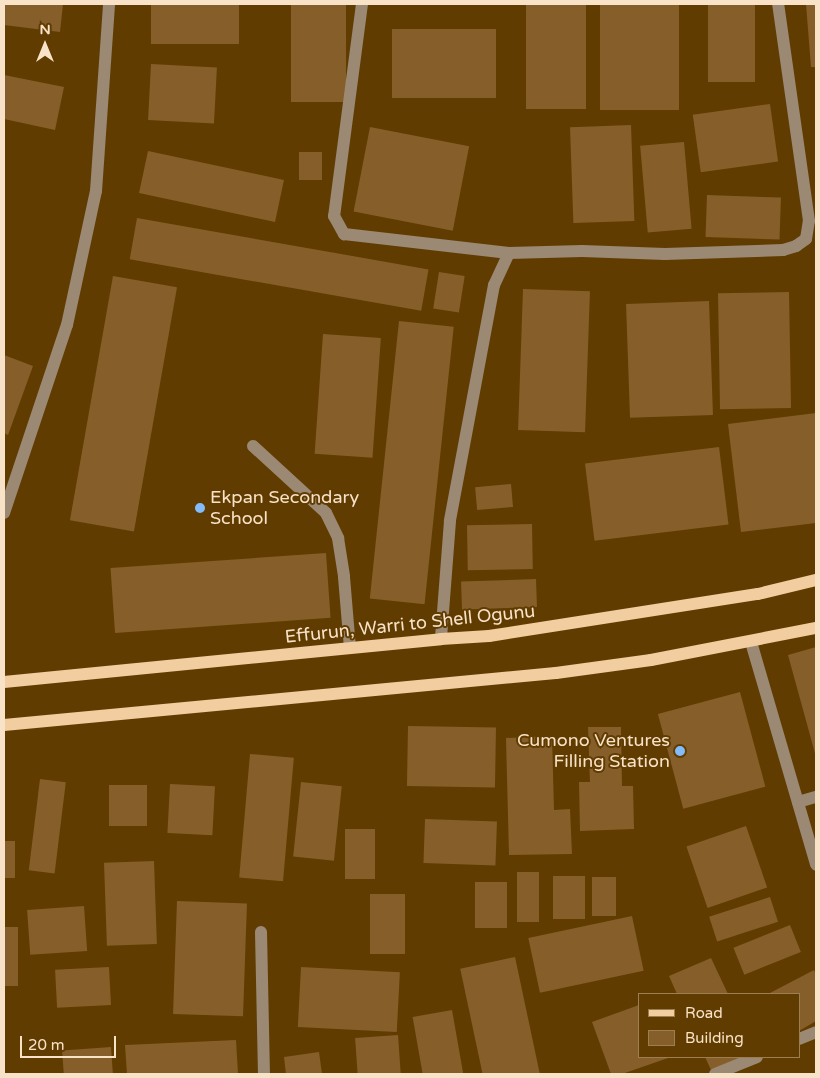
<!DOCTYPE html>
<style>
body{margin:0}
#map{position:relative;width:820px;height:1078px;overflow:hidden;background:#603c00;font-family:"Varela Round",sans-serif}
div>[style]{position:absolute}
.building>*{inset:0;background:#865e29;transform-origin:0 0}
.minor>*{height:12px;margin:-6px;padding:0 6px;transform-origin:6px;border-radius:6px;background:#9b8974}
.major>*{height:12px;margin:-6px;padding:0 6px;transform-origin:6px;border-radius:6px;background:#f1cda0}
.dots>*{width:14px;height:14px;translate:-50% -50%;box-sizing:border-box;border:2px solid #603c00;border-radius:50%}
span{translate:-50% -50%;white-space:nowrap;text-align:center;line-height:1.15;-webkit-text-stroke:4px #603c00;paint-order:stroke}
.poi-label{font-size:18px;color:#f8e2c8}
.left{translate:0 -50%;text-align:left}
.right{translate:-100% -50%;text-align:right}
.street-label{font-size:18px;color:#f8e2c8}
.frame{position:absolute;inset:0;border:5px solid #f8e2c8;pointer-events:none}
.legend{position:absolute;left:638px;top:993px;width:162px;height:65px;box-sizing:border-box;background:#603c00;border:1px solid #9d7e50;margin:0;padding:6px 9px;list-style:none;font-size:15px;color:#f8e2c8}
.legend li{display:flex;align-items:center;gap:10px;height:25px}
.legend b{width:25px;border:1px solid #9d7e50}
.north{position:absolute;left:20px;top:20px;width:50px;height:50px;-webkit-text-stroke:4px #603c00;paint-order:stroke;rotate:0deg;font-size:14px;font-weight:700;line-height:20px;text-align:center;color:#f8e2c8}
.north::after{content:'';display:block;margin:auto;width:18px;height:22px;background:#f8e2c8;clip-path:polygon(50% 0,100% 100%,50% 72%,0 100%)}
.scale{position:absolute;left:20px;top:1036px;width:96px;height:22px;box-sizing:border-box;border:2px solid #f8e2c8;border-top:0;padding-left:6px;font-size:15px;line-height:18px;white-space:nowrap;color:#f8e2c8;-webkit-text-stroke:4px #603c00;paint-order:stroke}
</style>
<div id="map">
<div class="building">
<div style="clip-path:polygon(4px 4px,63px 4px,60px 32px,4px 25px)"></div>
<div style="left:151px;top:4px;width:88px;height:40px"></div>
<div style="left:291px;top:4px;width:55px;height:98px"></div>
<div style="left:526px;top:4px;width:60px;height:105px"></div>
<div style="left:600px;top:4px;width:79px;height:106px"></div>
<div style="left:708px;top:4px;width:47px;height:78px"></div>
<div style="clip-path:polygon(806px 4px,816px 4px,816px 67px,811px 67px)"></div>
<div style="left:392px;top:29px;width:104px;height:69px"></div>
<div style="left:151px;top:64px;width:66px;height:56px;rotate:3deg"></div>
<div style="clip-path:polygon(4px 75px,64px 87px,55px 130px,4px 119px)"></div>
<div style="left:770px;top:104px;width:58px;height:78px;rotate:82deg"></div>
<div style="left:631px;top:125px;width:96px;height:61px;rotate:88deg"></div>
<div style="left:370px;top:127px;width:101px;height:86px;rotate:11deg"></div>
<div style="left:684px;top:142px;width:87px;height:44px;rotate:85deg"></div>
<div style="left:148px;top:151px;width:139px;height:43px;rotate:12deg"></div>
<div style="left:299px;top:152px;width:23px;height:28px"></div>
<div style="left:707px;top:195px;width:74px;height:42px;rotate:2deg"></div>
<div style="left:137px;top:218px;width:296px;height:42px;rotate:10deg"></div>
<div style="left:439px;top:272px;width:26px;height:37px;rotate:9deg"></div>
<div style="left:113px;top:276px;width:65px;height:248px;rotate:10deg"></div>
<div style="left:523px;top:289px;width:67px;height:141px;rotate:2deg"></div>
<div style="left:789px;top:292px;width:116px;height:71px;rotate:89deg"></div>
<div style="left:709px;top:301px;width:114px;height:83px;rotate:88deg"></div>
<div style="left:399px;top:321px;width:55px;height:279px;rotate:6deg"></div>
<div style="left:323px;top:334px;width:58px;height:120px;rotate:4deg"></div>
<div style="clip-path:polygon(4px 355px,33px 366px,8px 435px,4px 433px)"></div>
<div style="clip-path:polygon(816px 413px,816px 523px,741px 532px,728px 424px)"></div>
<div style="left:719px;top:447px;width:78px;height:135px;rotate:83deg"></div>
<div style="left:511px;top:484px;width:23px;height:36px;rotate:85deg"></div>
<div style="left:532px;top:524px;width:45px;height:65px;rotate:89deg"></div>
<div style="left:326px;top:553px;width:65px;height:216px;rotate:86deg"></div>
<div style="left:536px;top:579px;width:28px;height:75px;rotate:88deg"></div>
<div style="clip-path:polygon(816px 647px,816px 757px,788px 655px)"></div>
<div style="left:740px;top:692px;width:98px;height:85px;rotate:75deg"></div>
<div style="left:408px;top:726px;width:88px;height:60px;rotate:1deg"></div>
<div style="clip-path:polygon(588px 727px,621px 727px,622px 786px,633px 786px,634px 829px,580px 831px,579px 782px,590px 782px)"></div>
<div style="clip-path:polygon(552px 736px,554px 810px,570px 809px,572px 854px,509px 855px,506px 738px)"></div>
<div style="left:250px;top:754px;width:44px;height:124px;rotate:5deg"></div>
<div style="left:40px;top:779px;width:26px;height:92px;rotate:7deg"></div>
<div style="left:301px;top:782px;width:41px;height:75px;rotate:6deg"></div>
<div style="left:170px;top:784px;width:45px;height:49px;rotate:3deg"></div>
<div style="left:109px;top:785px;width:38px;height:41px"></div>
<div style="left:425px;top:819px;width:72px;height:44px;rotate:2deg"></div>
<div style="left:746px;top:826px;width:65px;height:63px;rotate:71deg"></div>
<div style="left:345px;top:829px;width:30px;height:50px"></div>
<div style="left:4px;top:841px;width:11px;height:37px"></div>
<div style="left:154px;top:861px;width:83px;height:50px;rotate:88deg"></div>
<div style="left:517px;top:872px;width:22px;height:50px"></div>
<div style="left:553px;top:876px;width:32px;height:43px"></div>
<div style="left:592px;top:877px;width:24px;height:39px"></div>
<div style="left:475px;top:882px;width:32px;height:46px"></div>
<div style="left:370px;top:894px;width:35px;height:60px"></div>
<div style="left:770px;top:897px;width:26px;height:64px;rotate:72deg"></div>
<div style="left:177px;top:901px;width:70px;height:113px;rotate:2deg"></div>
<div style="left:84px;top:906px;width:45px;height:57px;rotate:86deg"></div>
<div style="left:632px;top:916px;width:56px;height:106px;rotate:78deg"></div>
<div style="left:790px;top:925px;width:29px;height:61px;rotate:68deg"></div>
<div style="left:4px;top:927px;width:14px;height:59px"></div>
<div style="left:515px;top:957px;width:119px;height:56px;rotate:78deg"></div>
<div style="clip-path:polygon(711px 958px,728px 994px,677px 994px,669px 976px)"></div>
<div style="left:109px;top:967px;width:38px;height:54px;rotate:87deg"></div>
<div style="left:301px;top:967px;width:99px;height:60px;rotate:3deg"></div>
<div style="clip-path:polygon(814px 970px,816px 975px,816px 1021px,799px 1031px,799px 994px,768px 994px)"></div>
<div style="clip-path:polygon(639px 1005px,639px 1057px,671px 1057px,622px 1074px,611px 1074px,592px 1022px)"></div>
<div style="left:452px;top:1010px;width:65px;height:40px;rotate:80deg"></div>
<div style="left:398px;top:1035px;width:39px;height:43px;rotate:86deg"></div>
<div style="clip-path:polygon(236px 1040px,238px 1074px,127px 1074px,125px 1045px)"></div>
<div style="left:111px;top:1047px;width:27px;height:49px;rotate:86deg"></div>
<div style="clip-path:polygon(319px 1052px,322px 1074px,286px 1074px,284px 1057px)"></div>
<div style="clip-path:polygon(705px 1057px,742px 1057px,711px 1070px)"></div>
</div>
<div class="minor">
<div style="left:362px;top:4px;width:214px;rotate:97.5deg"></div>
<div style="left:334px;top:216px;width:21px;rotate:61deg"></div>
<div style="left:344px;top:234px;width:166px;rotate:6.6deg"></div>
<div style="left:509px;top:253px;width:35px;rotate:115deg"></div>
<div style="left:494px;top:285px;width:240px;rotate:100.6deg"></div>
<div style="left:450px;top:521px;width:118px;rotate:94.4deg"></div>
<div style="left:509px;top:253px;width:73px;rotate:-1.6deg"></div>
<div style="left:582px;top:251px;width:83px;rotate:2.1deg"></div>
<div style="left:665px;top:254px;width:118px;rotate:-1.9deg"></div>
<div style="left:783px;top:250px;width:14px;rotate:-17deg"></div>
<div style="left:796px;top:246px;width:12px;rotate:-35deg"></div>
<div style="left:806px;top:239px;width:18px;rotate:-81deg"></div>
<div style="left:809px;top:221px;width:219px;rotate:-98.1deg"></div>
<div style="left:253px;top:446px;width:99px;rotate:42.5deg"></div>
<div style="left:326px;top:513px;width:28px;rotate:64deg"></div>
<div style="left:338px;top:538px;width:39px;rotate:81deg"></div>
<div style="left:344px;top:577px;width:71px;rotate:85.2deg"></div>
<div style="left:4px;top:513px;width:198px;rotate:-71.5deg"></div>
<div style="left:67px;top:325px;width:137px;rotate:-77.8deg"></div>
<div style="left:96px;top:191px;width:187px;rotate:-86deg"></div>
<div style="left:751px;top:642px;width:232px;rotate:73.7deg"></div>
<div style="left:798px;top:802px;width:19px;rotate:-16deg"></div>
<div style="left:261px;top:932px;width:142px;rotate:88.8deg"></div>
<div style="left:799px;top:1039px;width:18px;rotate:-22deg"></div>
<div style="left:715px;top:1074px;width:45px;rotate:-22deg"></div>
</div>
<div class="major">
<div style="left:4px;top:682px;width:439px;rotate:-5.6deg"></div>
<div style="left:441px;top:639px;width:48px;rotate:-3.6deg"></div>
<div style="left:489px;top:636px;width:272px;rotate:-8.9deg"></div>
<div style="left:758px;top:594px;width:60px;rotate:-13.6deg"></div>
<div style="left:4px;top:725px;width:554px;rotate:-5.38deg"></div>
<div style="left:556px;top:673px;width:96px;rotate:-7.8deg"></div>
<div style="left:651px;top:660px;width:168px;rotate:-11deg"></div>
</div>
<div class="dots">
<div style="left:200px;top:508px;background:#83bcfb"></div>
<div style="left:680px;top:751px;background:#83bcfb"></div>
</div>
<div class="poi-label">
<span class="left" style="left:210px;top:508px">Ekpan Secondary<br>School</span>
<span class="right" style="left:670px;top:751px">Cumono Ventures<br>Filling Station</span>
</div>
<div class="street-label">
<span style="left:410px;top:624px;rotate:-6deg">Effurun, Warri to Shell Ogunu</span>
</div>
<div class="frame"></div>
<ul class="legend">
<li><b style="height:6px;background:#f1cda0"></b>Road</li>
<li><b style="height:14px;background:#865e29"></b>Building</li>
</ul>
<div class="north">N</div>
<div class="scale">20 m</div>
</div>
